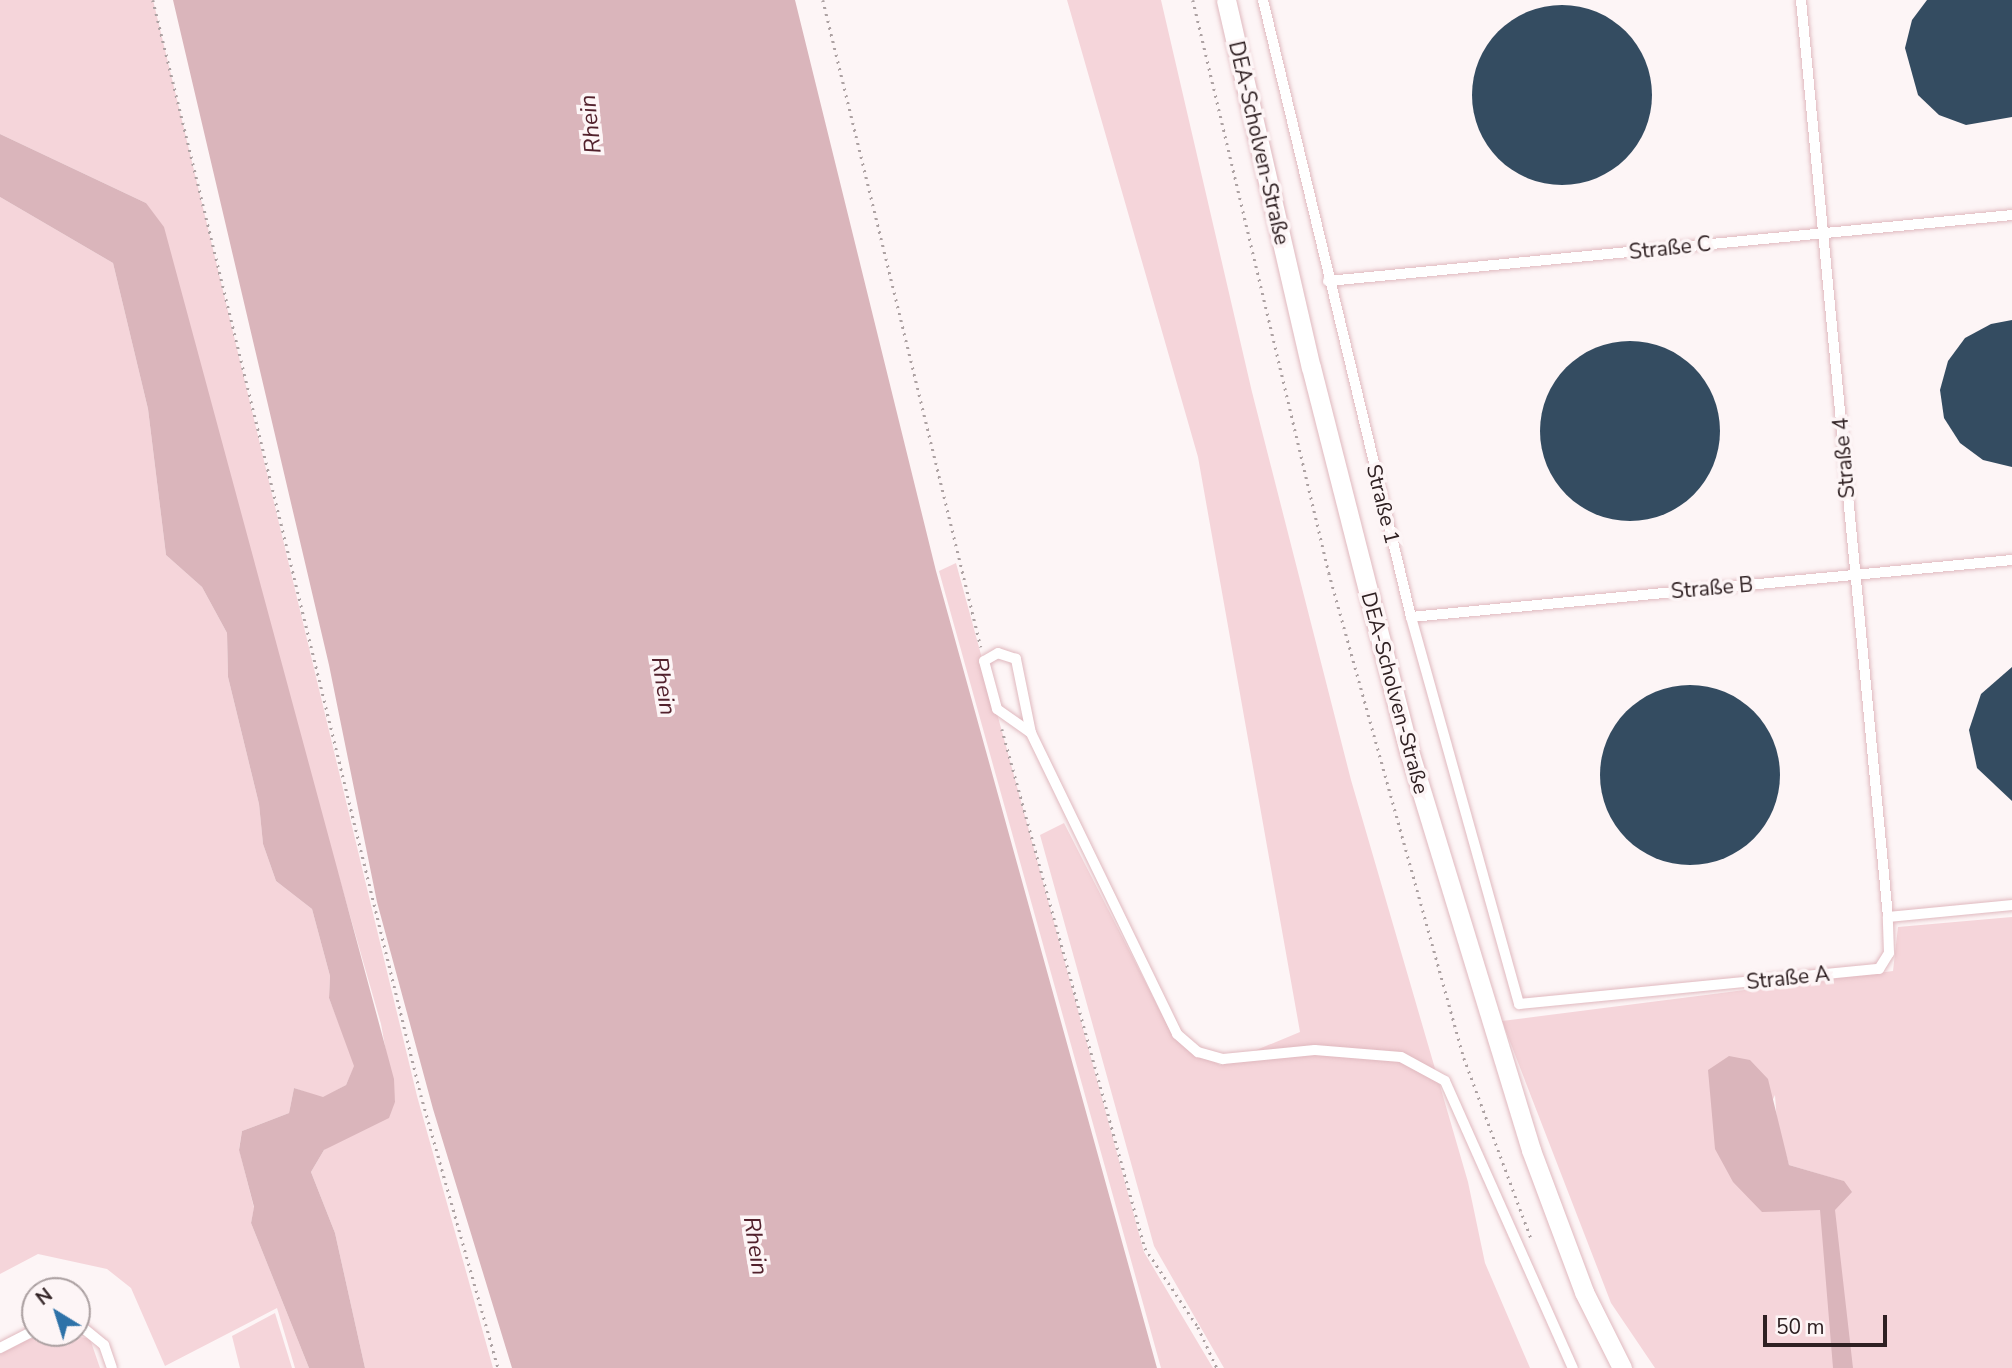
<!DOCTYPE html>
<meta charset="utf-8">
<style>
body{margin:0}
#map{position:relative;width:2012px;height:1368px;overflow:hidden;background:#fdf5f6;font-family:"Nunito Sans",sans-serif}
div>[style]{position:absolute}
.green>*{inset:0;background:#f5d5da}
.water>*{inset:0;background:#dab5bb}
.building>*{inset:0;background:#344c61}
.round{border-radius:50%}
.path>*{height:2.5px;margin-top:-1.25px;transform-origin:0;background:repeating-linear-gradient(90deg,#ada2a3 0 2px,transparent 0 7px)}
.roads{filter:drop-shadow(0 0 2px #e0b9bf) drop-shadow(0 0 2px #e0b9bf)}
.lane>*{height:10px;margin:-5px;padding:0 5px;transform-origin:5px;border-radius:5px;background:#fff}
.street>*{height:19px;margin:-9.5px;padding:0 9.5px;transform-origin:9.5px;border-radius:9.5px;background:#fff}
span{translate:-50% -50%;white-space:nowrap;text-align:center;line-height:1.15;-webkit-text-stroke:7px #fdf5f6;paint-order:stroke}
.street-label{font-size:21px;color:#2f2022}
.water-label{font-size:23px;color:#52212c;font-style:italic}
.north{position:absolute;left:21px;top:1277px;width:70px;height:70px;box-sizing:border-box;background:#fdf5f6;border:2px solid #aba0a1;border-radius:50%;rotate:322deg;font-size:19px;font-weight:700;line-height:28px;text-align:center;color:#2f2022}
.north::after{content:'';display:block;margin:auto;width:24px;height:32px;background:#2e72a8;clip-path:polygon(50% 0,100% 100%,50% 72%,0 100%)}
.scale{position:absolute;left:1763px;top:1315px;width:124px;height:32px;box-sizing:border-box;border:4px solid #2f2022;border-top:0;padding-left:9px;font-size:21px;line-height:24px;white-space:nowrap;color:#2f2022;-webkit-text-stroke:5px #fdf5f6;paint-order:stroke}
</style>
<div id="map">
<div class="green">
<div style="clip-path:polygon(0 0,153px 0,417px 1096px,493px 1368px,365px 1368px,335px 1233px,311px 1172px,324px 1150px,395px 1102px,381px 1024px,146px 203px,0 134px)"></div>
<div style="clip-path:polygon(1067px 0,1161px 0,1252px 392px,1351px 780px,1468px 1182px,1485px 1263px,1530px 1368px,1224px 1368px,1154px 1246px,1040px 835px,1064px 823px,1174px 1038px,1220px 1065px,1300px 1032px,1198px 457px)"></div>
<div style="clip-path:polygon(0 197px,113px 263px,148px 409px,166px 555px,202px 587px,227px 633px,228px 677px,259px 804px,263px 844px,276px 881px,312px 909px,330px 976px,329px 998px,355px 1065px,346px 1085px,323px 1098px,294px 1088px,289px 1113px,242px 1131px,239px 1149px,254px 1208px,251px 1223px,309px 1368px,295px 1368px,277px 1308px,165px 1366px,131px 1288px,107px 1269px,38px 1254px,0 1274px)"></div>
<div style="clip-path:polygon(956px 563px,1144px 1252px,1213px 1368px,1161px 1368px,939px 571px)"></div>
<div style="clip-path:polygon(evenodd,2012px 917px,2012px 1368px,1655px 1368px,1611px 1303px,1502px 1021px,1893px 971px,1898px 927px,2012px 917px,1775px 1095px,1777px 1124px,1789px 1165px,1843px 1181px,1733px 1182px,1775px 1095px)"></div>
<div style="clip-path:polygon(275px 1313px,292px 1368px,240px 1368px,232px 1336px)"></div>
<div style="clip-path:polygon(64px 1333px,90px 1339px,100px 1368px,0 1368px,0 1354px,29px 1339px)"></div>
</div>
<div class="water">
<div style="clip-path:polygon(173px 0,795px 0,936px 571px,1157px 1368px,512px 1368px,433px 1109px,377px 902px,329px 665px)"></div>
<div style="clip-path:polygon(0 134px,146px 203px,164px 227px,394px 1079px,395px 1102px,389px 1118px,324px 1150px,311px 1172px,335px 1233px,365px 1368px,309px 1368px,251px 1223px,254px 1207px,239px 1150px,242px 1131px,289px 1113px,294px 1088px,323px 1097px,346px 1085px,354px 1066px,329px 998px,330px 976px,312px 909px,276px 881px,263px 844px,259px 804px,228px 677px,227px 633px,202px 587px,166px 555px,148px 409px,113px 263px,0 197px)"></div>
<div style="clip-path:polygon(1729px 1056px,1750px 1060px,1768px 1079px,1789px 1165px,1844px 1181px,1852px 1192px,1835px 1210px,1853px 1368px,1833px 1368px,1820px 1210px,1762px 1212px,1733px 1182px,1715px 1149px,1708px 1070px)"></div>
</div>
<div class="building">
<div style="clip-path:polygon(1927px 0,2012px 0,2012px 117px,1966px 125px,1939px 115px,1918px 95px,1905px 48px,1912px 20px)"></div>
<div class="round" style="left:1472px;top:5px;width:180px;height:180px"></div>
<div style="clip-path:polygon(2012px 320px,2012px 467px,1983px 460px,1960px 443px,1944px 418px,1940px 390px,1948px 361px,1965px 338px,1991px 324px)"></div>
<div class="round" style="left:1540px;top:341px;width:180px;height:180px"></div>
<div style="clip-path:polygon(2012px 667px,2012px 801px,1977px 768px,1969px 730px,1981px 694px)"></div>
<div class="round" style="left:1600px;top:685px;width:180px;height:180px"></div>
</div>
<div class="path">
<div style="left:153px;top:0;width:1127px;rotate:76.25deg"></div>
<div style="left:421px;top:1095px;width:284px;rotate:74.2deg"></div>
<div style="left:823px;top:0;width:666px;rotate:76.28deg"></div>
<div style="left:1193px;top:0;width:589px;rotate:76.65deg"></div>
<div style="left:1329px;top:573px;width:503px;rotate:74.45deg"></div>
<div style="left:1464px;top:1058px;width:192px;rotate:69.6deg"></div>
<div style="left:1002px;top:729px;width:538px;rotate:74.6deg"></div>
<div style="left:1145px;top:1248px;width:95px;rotate:56.1deg"></div>
<div style="left:1198px;top:1327px;width:45px;rotate:65.1deg"></div>
</div>
<div class="roads">
<div class="lane">
<div style="left:1263px;top:0;width:635px;rotate:76.51deg"></div>
<div style="left:1411px;top:617px;width:402px;rotate:74.4deg"></div>
<div style="left:1519px;top:1004px;width:362px;rotate:-5.6deg"></div>
<div style="left:1879px;top:969px;width:19px;rotate:-58deg"></div>
<div style="left:1889px;top:953px;width:36px;rotate:-92deg"></div>
<div style="left:1888px;top:917px;width:125px;rotate:-5.5deg"></div>
<div style="left:1801px;top:0;width:921px;rotate:84.58deg"></div>
<div style="left:1328px;top:281px;width:687px;rotate:-5.51deg"></div>
<div style="left:1411px;top:617px;width:604px;rotate:-5.42deg"></div>
<div style="left:1031px;top:733px;width:76px;rotate:-101.5deg"></div>
<div style="left:1016px;top:659px;width:19px;rotate:-162deg"></div>
<div style="left:998px;top:653px;width:16px;rotate:150deg"></div>
<div style="left:984px;top:661px;width:50px;rotate:74.8deg"></div>
<div style="left:997px;top:709px;width:42px;rotate:35.2deg"></div>
<div style="left:1031px;top:733px;width:335px;rotate:64.1deg"></div>
<div style="left:1177px;top:1034px;width:28px;rotate:41deg"></div>
<div style="left:1198px;top:1052px;width:26px;rotate:16deg"></div>
<div style="left:1223px;top:1059px;width:92px;rotate:-5.6deg"></div>
<div style="left:1315px;top:1050px;width:86px;rotate:4.7deg"></div>
<div style="left:1401px;top:1057px;width:50px;rotate:28.6deg"></div>
<div style="left:1445px;top:1081px;width:314px;rotate:66deg"></div>
<div style="left:77px;top:1323px;width:35px;rotate:39deg"></div>
<div style="left:104px;top:1345px;width:24px;rotate:71deg"></div>
<div style="left:0;top:1348px;width:39px;rotate:-27deg"></div>
</div>
<div class="street">
<div style="left:1226px;top:0;width:377px;rotate:77deg"></div>
<div style="left:1311px;top:367px;width:399px;rotate:75.7deg"></div>
<div style="left:1410px;top:754px;width:414px;rotate:73deg"></div>
<div style="left:1531px;top:1150px;width:152px;rotate:69.5deg"></div>
<div style="left:1584px;top:1292px;width:85px;rotate:63.4deg"></div>
</div>
</div>
<div class="street-label">
<span style="left:1259px;top:143px;rotate:77deg">DEA-Scholven-Straße</span>
<span style="left:1670px;top:248px;rotate:-6deg">Straße C</span>
<span style="left:1844px;top:458px;rotate:-95deg">Straße 4</span>
<span style="left:1383px;top:504px;rotate:76deg">Straße 1</span>
<span style="left:1712px;top:588px;rotate:-5deg">Straße B</span>
<span style="left:1395px;top:693px;rotate:75deg">DEA-Scholven-Straße</span>
<span style="left:1788px;top:978px;rotate:-6deg">Straße A</span>
</div>
<div class="water-label">
<span style="left:591px;top:124px;rotate:-96deg">Rhein</span>
<span style="left:663px;top:686px;rotate:81deg">Rhein</span>
<span style="left:755px;top:1246px;rotate:81deg">Rhein</span>
</div>
<div class="north">N</div>
<div class="scale">50 m</div>
</div>
